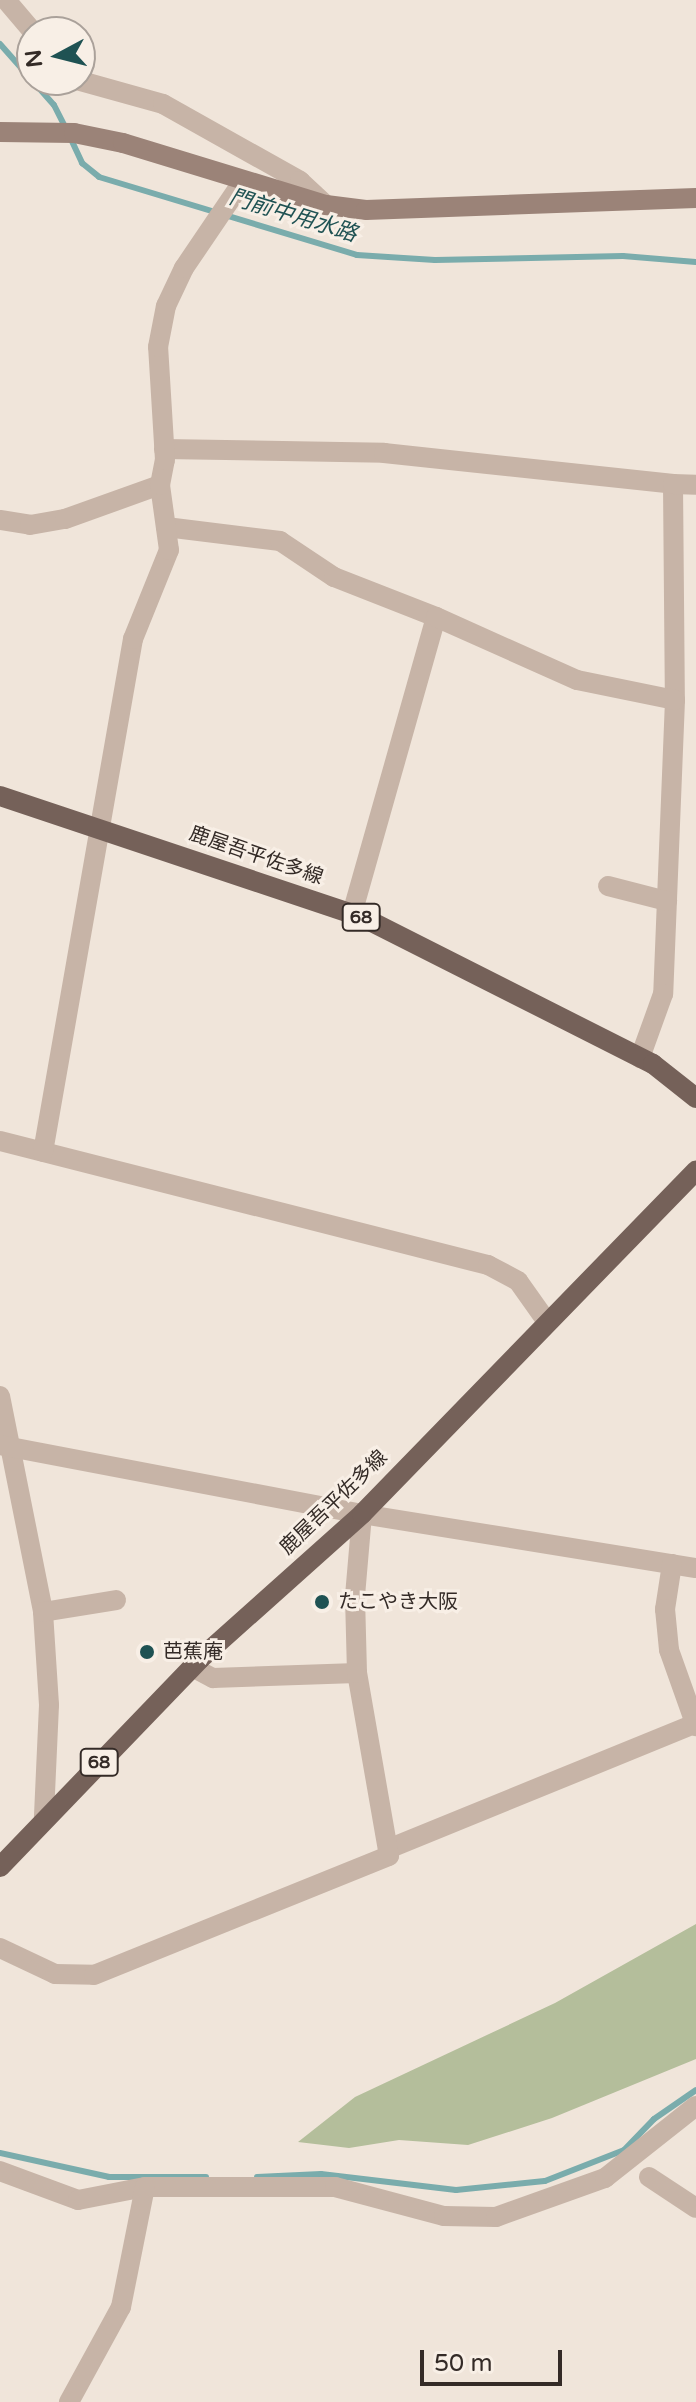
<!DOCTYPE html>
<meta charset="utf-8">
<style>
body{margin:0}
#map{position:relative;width:696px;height:2402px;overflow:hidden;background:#f0e5da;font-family:"Varela Round","Noto Sans JP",sans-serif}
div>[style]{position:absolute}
.green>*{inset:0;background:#b4be9b}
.stream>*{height:6px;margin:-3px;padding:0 3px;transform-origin:3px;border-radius:3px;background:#7aacac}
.street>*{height:20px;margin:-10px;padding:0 10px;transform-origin:10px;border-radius:10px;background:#c7b4a7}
.secondary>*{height:20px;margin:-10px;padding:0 10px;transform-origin:10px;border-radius:10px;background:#9b8378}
.primary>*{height:20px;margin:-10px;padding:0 10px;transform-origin:10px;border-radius:10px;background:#756159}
.dots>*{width:22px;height:22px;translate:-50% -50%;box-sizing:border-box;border:4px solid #f8efe6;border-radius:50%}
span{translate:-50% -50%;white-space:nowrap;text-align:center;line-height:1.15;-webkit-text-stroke:6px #f8efe6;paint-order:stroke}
.shield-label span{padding:2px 6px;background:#f8efe6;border:2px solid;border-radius:6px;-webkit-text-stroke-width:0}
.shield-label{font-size:18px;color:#342b27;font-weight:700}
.street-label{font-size:20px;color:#342b27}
.poi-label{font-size:20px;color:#342b27}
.left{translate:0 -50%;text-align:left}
.water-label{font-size:22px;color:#1f5253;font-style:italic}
.north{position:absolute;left:16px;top:16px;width:80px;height:80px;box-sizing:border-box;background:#f8efe6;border:2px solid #aaa19a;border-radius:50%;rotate:263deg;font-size:22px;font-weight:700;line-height:32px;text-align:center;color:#342b27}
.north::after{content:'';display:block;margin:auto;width:28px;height:36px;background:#1f5253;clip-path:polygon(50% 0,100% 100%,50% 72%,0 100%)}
.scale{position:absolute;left:420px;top:2350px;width:142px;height:36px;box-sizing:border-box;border:4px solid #342b27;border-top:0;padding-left:10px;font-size:24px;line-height:28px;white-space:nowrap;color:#342b27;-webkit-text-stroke:6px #f8efe6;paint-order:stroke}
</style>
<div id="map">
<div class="green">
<div style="clip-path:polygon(696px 1924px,696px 2059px,552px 2118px,468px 2145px,399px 2140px,349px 2148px,298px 2142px,355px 2097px,555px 2003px)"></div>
</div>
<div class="stream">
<div style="left:0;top:44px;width:81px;rotate:48.5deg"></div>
<div style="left:54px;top:105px;width:25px;rotate:63deg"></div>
<div style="left:70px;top:137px;width:29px;rotate:65deg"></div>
<div style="left:82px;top:163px;width:22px;rotate:39deg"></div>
<div style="left:99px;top:177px;width:270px;rotate:16.8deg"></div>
<div style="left:357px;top:255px;width:78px;rotate:3.7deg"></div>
<div style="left:435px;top:260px;width:188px;rotate:-1.2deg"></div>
<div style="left:623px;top:256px;width:73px;rotate:4.7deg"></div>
<div style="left:0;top:2153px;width:112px;rotate:12.4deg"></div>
<div style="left:109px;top:2177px;width:97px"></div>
<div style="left:257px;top:2177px;width:64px;rotate:-2.7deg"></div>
<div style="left:321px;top:2174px;width:136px;rotate:6.8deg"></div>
<div style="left:456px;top:2190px;width:89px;rotate:-5.8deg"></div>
<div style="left:545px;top:2181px;width:85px;rotate:-21.4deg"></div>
<div style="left:624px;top:2150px;width:43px;rotate:-45.9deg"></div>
<div style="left:654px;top:2119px;width:51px;rotate:-34.6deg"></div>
</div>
<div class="street">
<div style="left:6px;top:0;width:42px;rotate:49.8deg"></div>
<div style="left:77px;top:80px;width:89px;rotate:15.6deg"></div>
<div style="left:163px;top:104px;width:157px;rotate:29.3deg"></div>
<div style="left:300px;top:181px;width:35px;rotate:43deg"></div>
<div style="left:164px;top:449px;width:220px;rotate:1deg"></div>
<div style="left:384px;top:453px;width:291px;rotate:6.1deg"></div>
<div style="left:673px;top:484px;width:216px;rotate:89.5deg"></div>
<div style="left:675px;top:700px;width:294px;rotate:92.3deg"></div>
<div style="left:663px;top:994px;width:68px;rotate:109.8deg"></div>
<div style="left:673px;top:484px;width:23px;rotate:2deg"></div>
<div style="left:0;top:520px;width:30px;rotate:9deg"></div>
<div style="left:30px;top:525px;width:36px;rotate:-10deg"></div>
<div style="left:65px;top:519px;width:101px;rotate:-19.7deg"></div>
<div style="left:166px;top:527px;width:115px;rotate:7deg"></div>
<div style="left:280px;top:541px;width:65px;rotate:33.7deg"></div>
<div style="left:334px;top:577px;width:110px;rotate:21.4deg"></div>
<div style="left:436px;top:617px;width:309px;rotate:105.8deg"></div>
<div style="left:436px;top:617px;width:154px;rotate:24.1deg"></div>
<div style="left:577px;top:680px;width:100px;rotate:11.5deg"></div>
<div style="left:608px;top:886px;width:61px;rotate:14.3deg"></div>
<div style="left:0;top:1141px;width:504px;rotate:14.26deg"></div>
<div style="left:488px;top:1265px;width:34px;rotate:28deg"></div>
<div style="left:518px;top:1281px;width:50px;rotate:54.7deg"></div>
<div style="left:43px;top:1152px;width:521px;rotate:-80.05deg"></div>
<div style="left:133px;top:639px;width:96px;rotate:-68deg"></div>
<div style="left:169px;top:550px;width:66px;rotate:-97.9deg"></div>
<div style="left:160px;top:485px;width:25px;rotate:-79deg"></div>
<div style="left:165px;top:460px;width:113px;rotate:-93.5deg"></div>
<div style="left:158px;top:347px;width:42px;rotate:-79deg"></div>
<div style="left:166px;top:306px;width:42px;rotate:-64.7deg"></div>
<div style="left:184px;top:268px;width:105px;rotate:-55.9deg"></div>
<div style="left:0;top:1396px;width:220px;rotate:78.7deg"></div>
<div style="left:43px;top:1612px;width:93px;rotate:86.3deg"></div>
<div style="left:49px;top:1705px;width:112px;rotate:92.6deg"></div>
<div style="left:0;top:1445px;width:369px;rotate:10.8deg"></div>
<div style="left:362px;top:1514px;width:338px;rotate:9.2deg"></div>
<div style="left:672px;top:1564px;width:46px;rotate:98.8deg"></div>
<div style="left:665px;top:1609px;width:41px;rotate:84.4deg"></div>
<div style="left:669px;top:1650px;width:81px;rotate:70.4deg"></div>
<div style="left:43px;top:1612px;width:74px;rotate:-9.3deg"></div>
<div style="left:192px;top:1667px;width:24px;rotate:28deg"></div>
<div style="left:213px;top:1678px;width:144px;rotate:-2deg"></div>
<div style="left:388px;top:1849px;width:331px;rotate:-22.2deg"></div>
<div style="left:0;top:1948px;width:61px;rotate:25.3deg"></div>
<div style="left:55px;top:1974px;width:39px;rotate:1deg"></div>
<div style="left:94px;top:1975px;width:318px;rotate:-22deg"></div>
<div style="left:389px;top:1856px;width:186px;rotate:-99.9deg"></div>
<div style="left:357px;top:1673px;width:77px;rotate:-91.5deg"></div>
<div style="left:355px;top:1596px;width:82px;rotate:-85.1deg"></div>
<div style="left:0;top:2171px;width:83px;rotate:20.4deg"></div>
<div style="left:78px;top:2200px;width:68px;rotate:-11deg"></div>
<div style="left:145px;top:2187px;width:190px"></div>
<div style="left:335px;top:2187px;width:113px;rotate:14.9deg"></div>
<div style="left:444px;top:2216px;width:52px;rotate:1.1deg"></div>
<div style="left:496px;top:2217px;width:116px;rotate:-19.7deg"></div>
<div style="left:605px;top:2178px;width:116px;rotate:-38.4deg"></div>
<div style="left:649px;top:2177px;width:56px;rotate:33.4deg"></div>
<div style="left:69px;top:2402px;width:108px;rotate:-61.3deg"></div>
<div style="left:121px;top:2307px;width:122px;rotate:-78.7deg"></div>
</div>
<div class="secondary">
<div style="left:0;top:132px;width:74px;rotate:0.8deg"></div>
<div style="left:74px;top:133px;width:50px;rotate:11.5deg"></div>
<div style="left:123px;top:143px;width:212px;rotate:17deg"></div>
<div style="left:326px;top:205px;width:40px;rotate:7.1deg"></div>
<div style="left:366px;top:210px;width:330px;rotate:-2.1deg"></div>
</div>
<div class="primary">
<div style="left:0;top:796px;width:382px;rotate:18.5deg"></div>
<div style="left:362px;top:917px;width:326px;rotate:26.8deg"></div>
<div style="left:653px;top:1064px;width:55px;rotate:38.3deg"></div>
<div style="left:0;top:1867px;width:289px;rotate:-46.1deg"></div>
<div style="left:200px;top:1659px;width:217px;rotate:-41.8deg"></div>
<div style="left:362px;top:1514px;width:479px;rotate:-45.8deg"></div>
</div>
<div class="dots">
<div style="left:322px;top:1602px;background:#1f5253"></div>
<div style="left:147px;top:1652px;background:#1f5253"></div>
</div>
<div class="shield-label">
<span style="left:361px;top:917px">68</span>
<span style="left:99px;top:1762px">68</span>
</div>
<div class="street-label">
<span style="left:256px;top:856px;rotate:19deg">鹿屋吾平佐多線</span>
<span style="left:334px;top:1503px;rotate:-44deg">鹿屋吾平佐多線</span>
</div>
<div class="poi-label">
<span class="left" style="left:338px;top:1602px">たこやき大阪</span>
<span class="left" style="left:163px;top:1652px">芭蕉庵</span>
</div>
<div class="water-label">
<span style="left:293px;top:216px;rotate:17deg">門前中用水路</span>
</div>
<div class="north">N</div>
<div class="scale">50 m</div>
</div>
